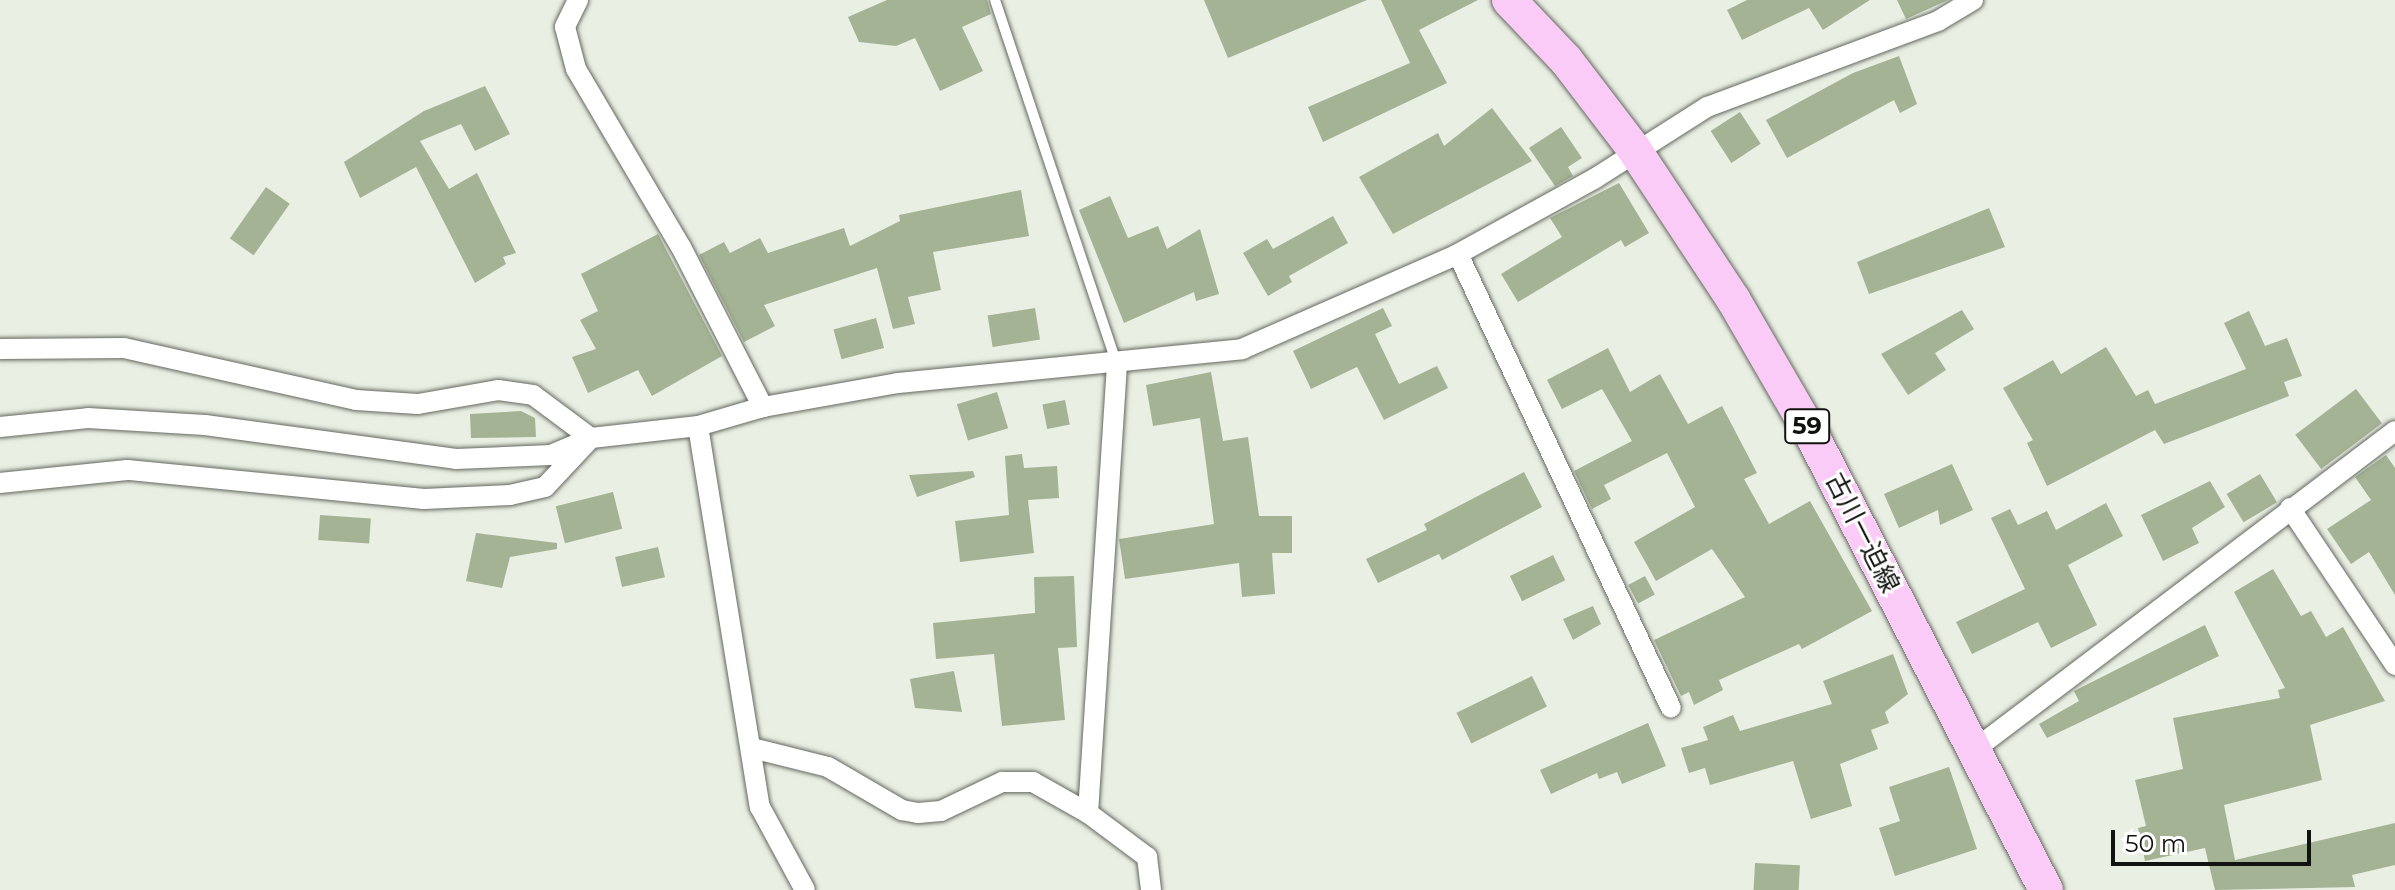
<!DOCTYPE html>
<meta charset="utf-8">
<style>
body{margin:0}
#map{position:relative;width:2395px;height:890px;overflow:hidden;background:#e9efe3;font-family:Montserrat,"Noto Sans JP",sans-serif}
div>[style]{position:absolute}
.building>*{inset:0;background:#a3b393;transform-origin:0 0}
.roads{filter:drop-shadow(0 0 2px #64695f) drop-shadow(0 0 2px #64695f)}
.service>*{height:10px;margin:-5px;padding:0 5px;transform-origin:5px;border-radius:5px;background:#fff}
.minor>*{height:20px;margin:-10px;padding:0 10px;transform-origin:10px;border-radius:10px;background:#fff}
.primary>*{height:34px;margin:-17px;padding:0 17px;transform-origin:17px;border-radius:17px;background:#facbf6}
span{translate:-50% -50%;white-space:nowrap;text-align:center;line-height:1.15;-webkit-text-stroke:6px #fff;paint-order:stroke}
.shield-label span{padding:2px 6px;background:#fff;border:2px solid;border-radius:6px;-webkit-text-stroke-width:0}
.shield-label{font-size:24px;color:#10130f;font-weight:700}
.street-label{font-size:26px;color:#10130f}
.scale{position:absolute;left:2111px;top:830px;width:200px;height:36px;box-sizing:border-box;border:4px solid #10130f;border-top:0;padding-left:10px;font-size:24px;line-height:28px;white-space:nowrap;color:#10130f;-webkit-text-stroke:6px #fff;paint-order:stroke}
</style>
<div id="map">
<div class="building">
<div style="clip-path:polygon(887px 0,987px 0,991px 14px,962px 27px,983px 71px,940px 91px,915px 38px,896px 46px,859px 42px,848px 17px)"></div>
<div style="clip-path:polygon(1204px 0,1367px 0,1228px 58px)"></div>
<div style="clip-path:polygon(1381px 0,1478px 0,1419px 30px,1447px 83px,1323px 142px,1308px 107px,1410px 63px)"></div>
<div style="clip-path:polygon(1747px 0,1870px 0,1823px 30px,1809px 8px,1742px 40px,1727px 10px)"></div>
<div style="clip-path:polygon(1897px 0,1948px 0,1906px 19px)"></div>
<div style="clip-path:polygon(1899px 56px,1917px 104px,1900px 113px,1894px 100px,1787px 158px,1766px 120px,1853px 73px)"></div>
<div style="clip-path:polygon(485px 86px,510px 134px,475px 151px,461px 124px,420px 141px,449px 189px,477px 173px,516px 253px,503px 257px,506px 264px,475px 283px,416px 167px,360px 198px,344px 162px,424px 111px)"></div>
<div style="clip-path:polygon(1492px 108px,1532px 161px,1393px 234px,1359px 177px,1438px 133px,1444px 146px)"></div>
<div style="left:1740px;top:112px;width:38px;height:35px;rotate:57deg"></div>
<div style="clip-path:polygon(1561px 127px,1582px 158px,1568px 167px,1573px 176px,1555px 186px,1529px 148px)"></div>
<div style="clip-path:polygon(1619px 183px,1649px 233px,1625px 247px,1621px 240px,1518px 302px,1501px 274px,1562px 237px,1550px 218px)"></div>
<div style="left:266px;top:187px;width:29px;height:63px;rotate:35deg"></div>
<div style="clip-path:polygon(1021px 190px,1029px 236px,933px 252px,941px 290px,908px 297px,915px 324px,893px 329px,877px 268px,764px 305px,775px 326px,744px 342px,699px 255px,724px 242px,730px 253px,760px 238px,768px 253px,844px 228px,850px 246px,900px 221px,899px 215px)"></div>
<div style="clip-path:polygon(1110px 196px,1128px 238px,1158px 226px,1167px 249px,1200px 229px,1219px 294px,1196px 301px,1194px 292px,1124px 323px,1079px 210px)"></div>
<div style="clip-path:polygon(1989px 208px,2005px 247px,1869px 294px,1857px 262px)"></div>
<div style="clip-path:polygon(1333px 216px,1348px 243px,1289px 276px,1292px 282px,1268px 296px,1243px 253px,1267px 239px,1273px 249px)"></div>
<div style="clip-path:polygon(658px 234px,722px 356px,652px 396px,638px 370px,588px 393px,572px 357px,596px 349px,580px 320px,598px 311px,581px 274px)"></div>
<div style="left:1035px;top:308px;width:32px;height:48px;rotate:81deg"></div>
<div style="clip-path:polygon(1383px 308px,1392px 326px,1375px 334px,1399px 384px,1437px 366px,1448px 388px,1384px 420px,1357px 367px,1311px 389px,1293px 351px)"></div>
<div style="clip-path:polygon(1962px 310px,1974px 329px,1935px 353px,1946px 370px,1908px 395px,1881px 354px)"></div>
<div style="clip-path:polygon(2249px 311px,2265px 346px,2287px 338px,2302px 376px,2284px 382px,2289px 396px,2164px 444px,2155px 430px,2047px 486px,2027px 443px,2033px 440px,2003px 388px,2053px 360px,2061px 374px,2106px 347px,2136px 396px,2148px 390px,2155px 404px,2246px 369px,2224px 323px)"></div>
<div style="left:876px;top:318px;width:31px;height:44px;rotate:75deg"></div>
<div style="clip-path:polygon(1608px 348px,1630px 392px,1660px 374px,1688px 424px,1722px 406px,1757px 473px,1744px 479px,1769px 524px,1810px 501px,1872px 611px,1802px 649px,1799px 644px,1719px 680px,1723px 690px,1694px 705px,1689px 692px,1681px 696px,1654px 640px,1745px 597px,1712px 549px,1656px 581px,1634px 542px,1695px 507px,1667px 453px,1604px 485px,1611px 499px,1592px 509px,1574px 471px,1632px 441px,1602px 389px,1562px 409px,1547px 380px)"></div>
<div style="clip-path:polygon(1211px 372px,1223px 441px,1248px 437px,1259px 516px,1292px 516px,1292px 553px,1272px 553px,1275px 594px,1242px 597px,1239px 563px,1125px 579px,1119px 539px,1214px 524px,1200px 418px,1153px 426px,1146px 385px)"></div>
<div style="left:2356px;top:389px;width:43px;height:76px;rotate:53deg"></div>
<div style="left:997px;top:392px;width:38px;height:42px;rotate:73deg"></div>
<div style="left:1065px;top:400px;width:25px;height:23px;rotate:79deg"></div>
<div style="clip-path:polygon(521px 411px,535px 418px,536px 437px,471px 438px,470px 414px)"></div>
<div style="clip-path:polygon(1022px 454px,1024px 468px,1057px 466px,1059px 498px,1028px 500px,1034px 553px,960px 562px,955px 521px,1009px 515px,1005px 456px)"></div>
<div style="clip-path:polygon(2386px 455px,2395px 468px,2395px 595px,2369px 552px,2351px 564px,2327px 529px,2371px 500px,2355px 477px)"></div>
<div style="clip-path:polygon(1952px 464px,1973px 510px,1940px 525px,1938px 510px,1899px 528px,1884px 494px)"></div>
<div style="clip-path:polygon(973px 471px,975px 477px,917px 497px,909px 475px)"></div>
<div style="clip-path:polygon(1524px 472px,1542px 507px,1442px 560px,1439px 554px,1378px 583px,1366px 559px,1427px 530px,1424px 524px)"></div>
<div style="left:2260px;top:474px;width:33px;height:39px;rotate:59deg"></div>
<div style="clip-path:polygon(2210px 481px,2225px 507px,2192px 528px,2199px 543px,2163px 561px,2141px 515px)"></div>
<div style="left:613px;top:492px;width:38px;height:59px;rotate:76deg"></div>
<div style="clip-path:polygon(2106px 503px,2123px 536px,2068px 565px,2097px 625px,2051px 648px,2038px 622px,1972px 654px,1956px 622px,2025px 589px,1991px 518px,2010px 509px,2018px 525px,2047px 511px,2056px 530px)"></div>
<div style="left:320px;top:515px;width:51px;height:25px;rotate:4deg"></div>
<div style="clip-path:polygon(476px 533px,557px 543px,557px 549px,510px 557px,502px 588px,466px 581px)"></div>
<div style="left:658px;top:547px;width:31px;height:44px;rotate:77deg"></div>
<div style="left:1553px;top:555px;width:28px;height:48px;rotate:64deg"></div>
<div style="clip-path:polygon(2273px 569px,2301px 616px,2311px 611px,2326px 637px,2343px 627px,2385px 701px,2310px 725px,2322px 780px,2224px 805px,2235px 860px,2395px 823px,2395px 865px,2352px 875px,2355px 887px,2215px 890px,2205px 848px,2145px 861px,2138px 828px,2146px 826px,2135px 780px,2183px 769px,2173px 718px,2280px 698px,2278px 690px,2285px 688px,2234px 592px)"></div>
<div style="clip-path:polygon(1074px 576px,1077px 647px,1058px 648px,1065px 720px,1002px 726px,994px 654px,936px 659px,933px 623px,1035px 613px,1034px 577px)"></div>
<div style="left:1645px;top:576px;width:21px;height:19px;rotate:62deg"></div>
<div style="clip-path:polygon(1593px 606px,1601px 624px,1573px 640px,1563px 619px)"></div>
<div style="clip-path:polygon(2205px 625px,2219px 656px,2047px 738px,2039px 724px,2079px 701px,2074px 691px)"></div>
<div style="clip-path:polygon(1893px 654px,1908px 694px,1885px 712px,1889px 723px,1871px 730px,1878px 749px,1840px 764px,1852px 806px,1811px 819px,1793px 761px,1710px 785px,1705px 768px,1689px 773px,1681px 748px,1708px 740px,1703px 727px,1733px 715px,1740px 731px,1832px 704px,1823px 681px)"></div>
<div style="clip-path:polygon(954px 671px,962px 712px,915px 708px,910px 679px)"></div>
<div style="left:1532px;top:676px;width:34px;height:84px;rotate:64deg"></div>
<div style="clip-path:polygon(1648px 723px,1666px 766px,1622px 784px,1617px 772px,1599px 779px,1597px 773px,1551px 794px,1540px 770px)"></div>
<div style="clip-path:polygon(1949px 767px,1977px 849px,1895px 876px,1879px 828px,1900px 821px,1889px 787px)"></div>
<div style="left:1755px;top:863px;width:45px;height:27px;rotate:3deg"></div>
</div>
<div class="roads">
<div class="service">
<div style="left:995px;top:0;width:382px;rotate:71.5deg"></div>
</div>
<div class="minor">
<div style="left:578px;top:0;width:30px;rotate:116deg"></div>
<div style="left:565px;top:27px;width:43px;rotate:75.3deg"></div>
<div style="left:576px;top:69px;width:207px;rotate:59.5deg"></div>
<div style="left:681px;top:247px;width:180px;rotate:62.9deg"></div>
<div style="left:1458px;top:254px;width:501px;rotate:64.87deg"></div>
<div style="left:0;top:349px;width:124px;rotate:-0.5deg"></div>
<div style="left:124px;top:348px;width:238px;rotate:12.6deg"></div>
<div style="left:356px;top:400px;width:62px;rotate:3.7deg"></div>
<div style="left:418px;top:404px;width:81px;rotate:-9.9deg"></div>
<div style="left:498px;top:390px;width:35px;rotate:8deg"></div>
<div style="left:533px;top:395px;width:72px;rotate:36.6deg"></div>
<div style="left:591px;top:438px;width:67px;rotate:133.2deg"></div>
<div style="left:545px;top:487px;width:36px;rotate:167deg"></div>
<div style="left:510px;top:495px;width:86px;rotate:177.3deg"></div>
<div style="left:424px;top:499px;width:298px;rotate:-174.4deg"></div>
<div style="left:127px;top:470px;width:128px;rotate:174.2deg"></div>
<div style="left:698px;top:426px;width:386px;rotate:80.8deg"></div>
<div style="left:760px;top:807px;width:94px;rotate:61.5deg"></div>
<div style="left:0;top:427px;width:88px;rotate:-5.8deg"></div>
<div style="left:88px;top:418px;width:117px;rotate:3.4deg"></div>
<div style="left:205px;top:425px;width:253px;rotate:7.7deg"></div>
<div style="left:456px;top:459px;width:95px;rotate:-2.4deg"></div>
<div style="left:551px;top:455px;width:43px;rotate:-23deg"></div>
<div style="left:591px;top:438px;width:108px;rotate:-6.4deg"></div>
<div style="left:698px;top:426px;width:68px;rotate:-16.3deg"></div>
<div style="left:763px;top:407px;width:137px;rotate:-10.1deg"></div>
<div style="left:898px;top:383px;width:346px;rotate:-5.6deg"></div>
<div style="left:1242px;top:349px;width:236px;rotate:-23.7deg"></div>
<div style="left:1458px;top:254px;width:155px;rotate:-28.9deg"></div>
<div style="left:1594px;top:179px;width:134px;rotate:-32.5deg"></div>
<div style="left:1707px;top:107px;width:246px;rotate:-20.4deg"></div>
<div style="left:1938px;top:21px;width:41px;rotate:-31deg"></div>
<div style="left:2290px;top:508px;width:189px;rotate:56.2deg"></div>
<div style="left:752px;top:748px;width:78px;rotate:14deg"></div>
<div style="left:828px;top:767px;width:86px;rotate:30.2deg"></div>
<div style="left:902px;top:810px;width:16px;rotate:11deg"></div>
<div style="left:918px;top:813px;width:23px;rotate:-5deg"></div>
<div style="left:941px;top:811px;width:68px;rotate:-25.4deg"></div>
<div style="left:1002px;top:782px;width:31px"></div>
<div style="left:1033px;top:782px;width:63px;rotate:29.4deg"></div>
<div style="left:1088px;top:813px;width:74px;rotate:36.7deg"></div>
<div style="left:1147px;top:857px;width:33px;rotate:83deg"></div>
<div style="left:1974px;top:750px;width:528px;rotate:-37.15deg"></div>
<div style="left:1088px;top:813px;width:450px;rotate:-86.3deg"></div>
</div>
<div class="primary">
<div style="left:1509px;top:0;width:83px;rotate:46.5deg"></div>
<div style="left:1566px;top:60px;width:112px;rotate:52.6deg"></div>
<div style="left:1634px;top:149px;width:180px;rotate:56.6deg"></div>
<div style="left:1733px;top:299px;width:162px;rotate:59.9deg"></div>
<div style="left:1814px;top:439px;width:507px;rotate:62.78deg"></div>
</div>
</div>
<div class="shield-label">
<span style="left:1807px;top:426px">59</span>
</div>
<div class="street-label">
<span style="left:1862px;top:533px;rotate:63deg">古川一迫線</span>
</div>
<div class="scale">50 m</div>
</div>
